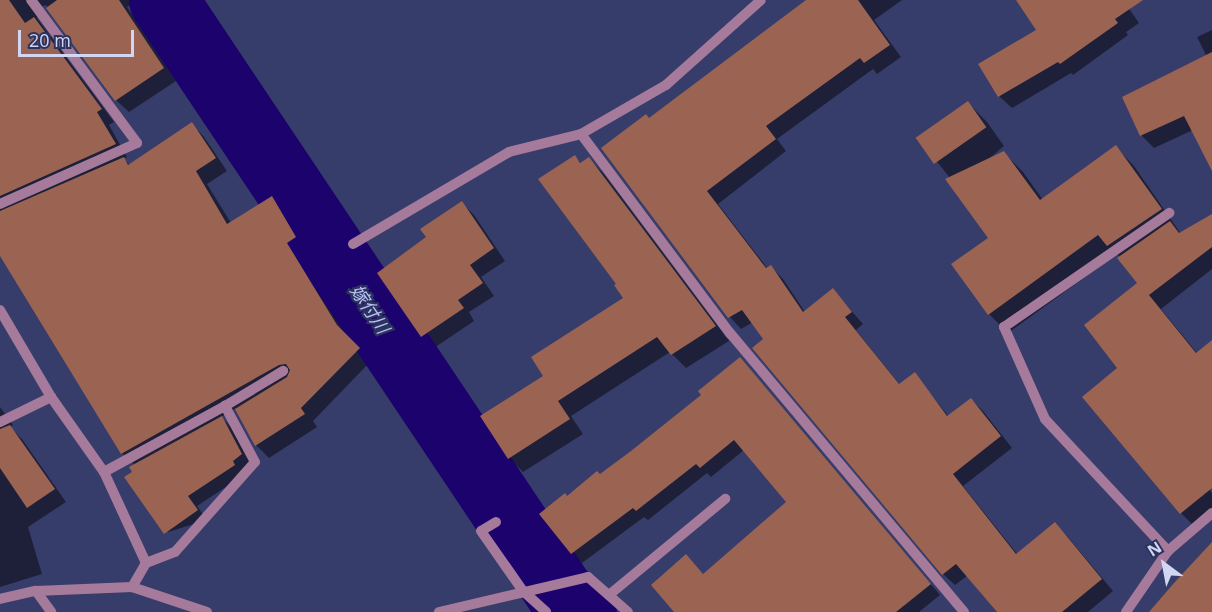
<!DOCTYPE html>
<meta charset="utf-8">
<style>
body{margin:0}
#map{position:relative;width:1212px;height:612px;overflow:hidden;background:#373d6a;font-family:"Open Sans","Noto Sans JP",sans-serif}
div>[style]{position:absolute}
.shadow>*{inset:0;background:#0007}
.river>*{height:69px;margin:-34.5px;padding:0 34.5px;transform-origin:34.5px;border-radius:34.5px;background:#1b026c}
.building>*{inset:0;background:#9b6352;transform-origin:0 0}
.minor>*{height:10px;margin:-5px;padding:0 5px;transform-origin:5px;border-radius:5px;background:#a67a9a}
span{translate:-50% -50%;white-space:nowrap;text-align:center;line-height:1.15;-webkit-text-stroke:4.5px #2d325f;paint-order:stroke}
.water-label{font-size:18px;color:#bac3f7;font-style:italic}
.north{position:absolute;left:1134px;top:534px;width:60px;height:60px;-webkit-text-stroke:4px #2d325f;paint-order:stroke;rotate:328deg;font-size:16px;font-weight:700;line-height:24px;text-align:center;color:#d1d6f2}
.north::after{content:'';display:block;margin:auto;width:21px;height:27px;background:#d1d6f2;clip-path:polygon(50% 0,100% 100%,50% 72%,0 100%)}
.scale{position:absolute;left:18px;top:30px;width:116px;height:27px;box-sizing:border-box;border:3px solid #d1d6f2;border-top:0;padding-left:8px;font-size:18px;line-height:21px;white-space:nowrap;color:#d1d6f2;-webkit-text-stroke:4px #2d325f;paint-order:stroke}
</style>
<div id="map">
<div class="shadow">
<div style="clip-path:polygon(0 0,133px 0,134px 2px,127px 7px,176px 81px,129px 112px,116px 100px,46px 5px,38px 7px,37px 18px,114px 122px,109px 125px,127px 157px,123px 159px,130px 165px,192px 124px,204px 137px,227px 171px,207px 184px,231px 223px,272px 198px,284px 211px,307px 250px,298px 255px,349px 339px,371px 361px,313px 421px,317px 427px,269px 458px,256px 445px,236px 408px,221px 417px,232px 428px,251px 465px,244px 475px,197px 506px,207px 520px,168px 532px,157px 522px,135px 465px,122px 453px,0 252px)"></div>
<div style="clip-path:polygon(808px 0,902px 0,874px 20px,901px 57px,877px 74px,873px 69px,777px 139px,786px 151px,718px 204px,768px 269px,771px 267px,783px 279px,805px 312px,833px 290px,863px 324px,856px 330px,900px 385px,915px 374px,949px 417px,971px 399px,983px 411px,1012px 448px,963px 486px,1018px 555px,1055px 524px,1067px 536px,1113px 591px,1088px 612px,997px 612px,967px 576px,955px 585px,943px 574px,753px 322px,741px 329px,730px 317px,603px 148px,649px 119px)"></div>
<div style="clip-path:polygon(1017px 0,1123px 0,1139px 23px,1126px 32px,1128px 35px,1073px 75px,1071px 73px,1012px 108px,1000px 97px,980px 65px,1038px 30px)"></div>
<div style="clip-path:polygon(1212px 30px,1212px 158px,1193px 130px,1154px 148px,1141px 135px,1207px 57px,1197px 37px)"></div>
<div style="clip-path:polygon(968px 103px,987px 122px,1004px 146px,985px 162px,1004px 153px,1023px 172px,1043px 200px,1116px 147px,1134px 166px,1181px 234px,1212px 216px,1212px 269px,1161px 309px,1197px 353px,1212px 359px,1212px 481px,1206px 486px,1212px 493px,1212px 511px,1194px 526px,1181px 513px,1119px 368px,1139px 283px,1120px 257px,1117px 254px,1008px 333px,989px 314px,953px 264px,990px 238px,950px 178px,919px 139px)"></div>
<div style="clip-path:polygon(575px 157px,582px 164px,589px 159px,603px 173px,729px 341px,686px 368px,670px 352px,571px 416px,583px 434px,523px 472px,509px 458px,545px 376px,625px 298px)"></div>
<div style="clip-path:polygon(462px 203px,474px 215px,505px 261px,481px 277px,494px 296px,469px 312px,474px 321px,434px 348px,422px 336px,428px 238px)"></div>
<div style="clip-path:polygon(740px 359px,940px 595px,919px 612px,676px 612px,703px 575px,788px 502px,744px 450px,711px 477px,707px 473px,648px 520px,644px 517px,582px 563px,572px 553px,567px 497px,600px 476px,704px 395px)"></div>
<div style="clip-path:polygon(0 407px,13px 425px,10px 427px,22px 439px,66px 502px,28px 527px,42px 574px,0 587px)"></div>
</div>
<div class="river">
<div style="left:163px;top:0;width:714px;rotate:56.2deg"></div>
<div style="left:560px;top:593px;width:29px;rotate:41deg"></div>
</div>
<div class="building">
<div style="clip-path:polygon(0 0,9px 0,25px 23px,34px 17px,102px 109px,97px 112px,116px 144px,0 196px)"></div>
<div style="clip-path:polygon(57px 0,119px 0,164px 68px,115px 101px,46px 8px)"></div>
<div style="clip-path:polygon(806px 0,858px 0,890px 45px,864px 63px,860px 58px,766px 126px,776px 139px,707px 191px,766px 268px,771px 265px,803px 312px,833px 288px,852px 312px,845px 317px,899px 384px,915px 372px,947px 416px,971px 398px,1001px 436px,953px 474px,1016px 554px,1055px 522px,1102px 579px,1062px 612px,997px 612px,956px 564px,942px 575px,752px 348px,763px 339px,742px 310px,728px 318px,601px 148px,646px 114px,649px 118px)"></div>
<div style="clip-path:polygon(1016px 0,1143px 0,1115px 19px,1118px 23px,1060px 64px,1058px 62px,998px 97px,978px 64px,1036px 30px)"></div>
<div style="clip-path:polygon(1212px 52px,1212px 171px,1184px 116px,1140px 136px,1122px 97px)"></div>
<div style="left:968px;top:101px;width:32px;height:64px;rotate:55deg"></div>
<div style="clip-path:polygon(192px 122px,216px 158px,196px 171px,227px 224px,272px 196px,296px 237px,287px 243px,337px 325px,360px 348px,301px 408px,305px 414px,255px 446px,235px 409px,287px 377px,290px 370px,286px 364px,279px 365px,121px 454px,0 256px,0 211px,124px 157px,128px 165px)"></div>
<div style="clip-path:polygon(1116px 145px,1162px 209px,1107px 246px,1098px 235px,988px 315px,951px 264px,988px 238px,945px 179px,1004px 151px,1040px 200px)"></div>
<div style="clip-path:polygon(575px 155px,580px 163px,589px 157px,716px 326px,671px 355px,657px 337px,558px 401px,570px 419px,508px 459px,480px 416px,543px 376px,531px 357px,623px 298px,614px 285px,616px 284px,538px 179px)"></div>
<div style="clip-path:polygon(462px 201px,494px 248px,470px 265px,483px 283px,458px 300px,464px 308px,421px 337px,377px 273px,426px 237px,420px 229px)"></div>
<div style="clip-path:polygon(1212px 214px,1212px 247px,1149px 295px,1196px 353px,1212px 340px,1212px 488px,1180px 514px,1082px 397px,1117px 368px,1084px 325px,1137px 283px,1117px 258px,1170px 221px,1179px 233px)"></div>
<div style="clip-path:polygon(740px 357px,931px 584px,896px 612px,674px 612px,651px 585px,686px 554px,703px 574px,786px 502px,734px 440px,700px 468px,696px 464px,636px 511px,633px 508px,571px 554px,539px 514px,565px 493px,567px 496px,597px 471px,600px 474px,631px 451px,701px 395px,698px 391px)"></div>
<div style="clip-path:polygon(222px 416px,242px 454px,233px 461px,235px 465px,188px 496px,198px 510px,164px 534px,124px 477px,132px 472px,129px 467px)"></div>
<div style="clip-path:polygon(10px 425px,55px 489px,27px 508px,0 468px,0 429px)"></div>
<div style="clip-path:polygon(1212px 542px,1212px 612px,1149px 612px,1174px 583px)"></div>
</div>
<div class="minor">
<div style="left:581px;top:134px;width:249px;rotate:53.2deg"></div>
<div style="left:730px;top:333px;width:364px;rotate:50deg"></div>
<div style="left:0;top:204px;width:150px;rotate:-24deg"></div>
<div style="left:137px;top:143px;width:178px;rotate:-126.5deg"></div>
<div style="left:353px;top:244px;width:181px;rotate:-30.5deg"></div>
<div style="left:509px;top:152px;width:74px;rotate:-14deg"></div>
<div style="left:581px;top:134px;width:98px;rotate:-30deg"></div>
<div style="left:666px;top:85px;width:127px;rotate:-41.8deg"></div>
<div style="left:0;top:310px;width:101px;rotate:59.6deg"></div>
<div style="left:51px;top:397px;width:92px;rotate:54.8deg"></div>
<div style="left:104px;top:472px;width:100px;rotate:65.2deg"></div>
<div style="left:146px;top:563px;width:28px;rotate:120deg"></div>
<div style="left:0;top:422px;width:57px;rotate:-26.1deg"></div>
<div style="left:104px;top:472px;width:138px;rotate:-28.6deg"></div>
<div style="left:225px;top:406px;width:68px;rotate:-31.1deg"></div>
<div style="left:496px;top:522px;width:17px;rotate:149deg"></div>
<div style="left:481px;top:531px;width:73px;rotate:55deg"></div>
<div style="left:523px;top:591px;width:31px;rotate:42deg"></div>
<div style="left:1168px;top:551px;width:180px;rotate:-133deg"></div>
<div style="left:1045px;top:419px;width:101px;rotate:-114deg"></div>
<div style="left:1004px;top:327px;width:201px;rotate:-34.6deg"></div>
<div style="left:146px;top:563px;width:31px;rotate:-21deg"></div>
<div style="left:175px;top:552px;width:120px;rotate:-48.4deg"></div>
<div style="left:255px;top:462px;width:64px;rotate:-118.2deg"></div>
<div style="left:36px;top:591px;width:26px;rotate:54deg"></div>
<div style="left:609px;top:595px;width:151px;rotate:-39.6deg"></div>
<div style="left:0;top:599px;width:37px;rotate:-13deg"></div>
<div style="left:36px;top:591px;width:96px;rotate:-2.4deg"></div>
<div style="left:132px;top:587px;width:79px;rotate:18.4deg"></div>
<div style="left:439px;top:612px;width:153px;rotate:-13.2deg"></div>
<div style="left:588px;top:577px;width:53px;rotate:41.2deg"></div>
<div style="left:1126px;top:612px;width:74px;rotate:-55.5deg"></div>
<div style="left:1168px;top:551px;width:58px;rotate:-40.8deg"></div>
</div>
<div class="water-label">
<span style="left:370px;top:309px;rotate:56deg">嫁付川</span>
</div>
<div class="north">N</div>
<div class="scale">20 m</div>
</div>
